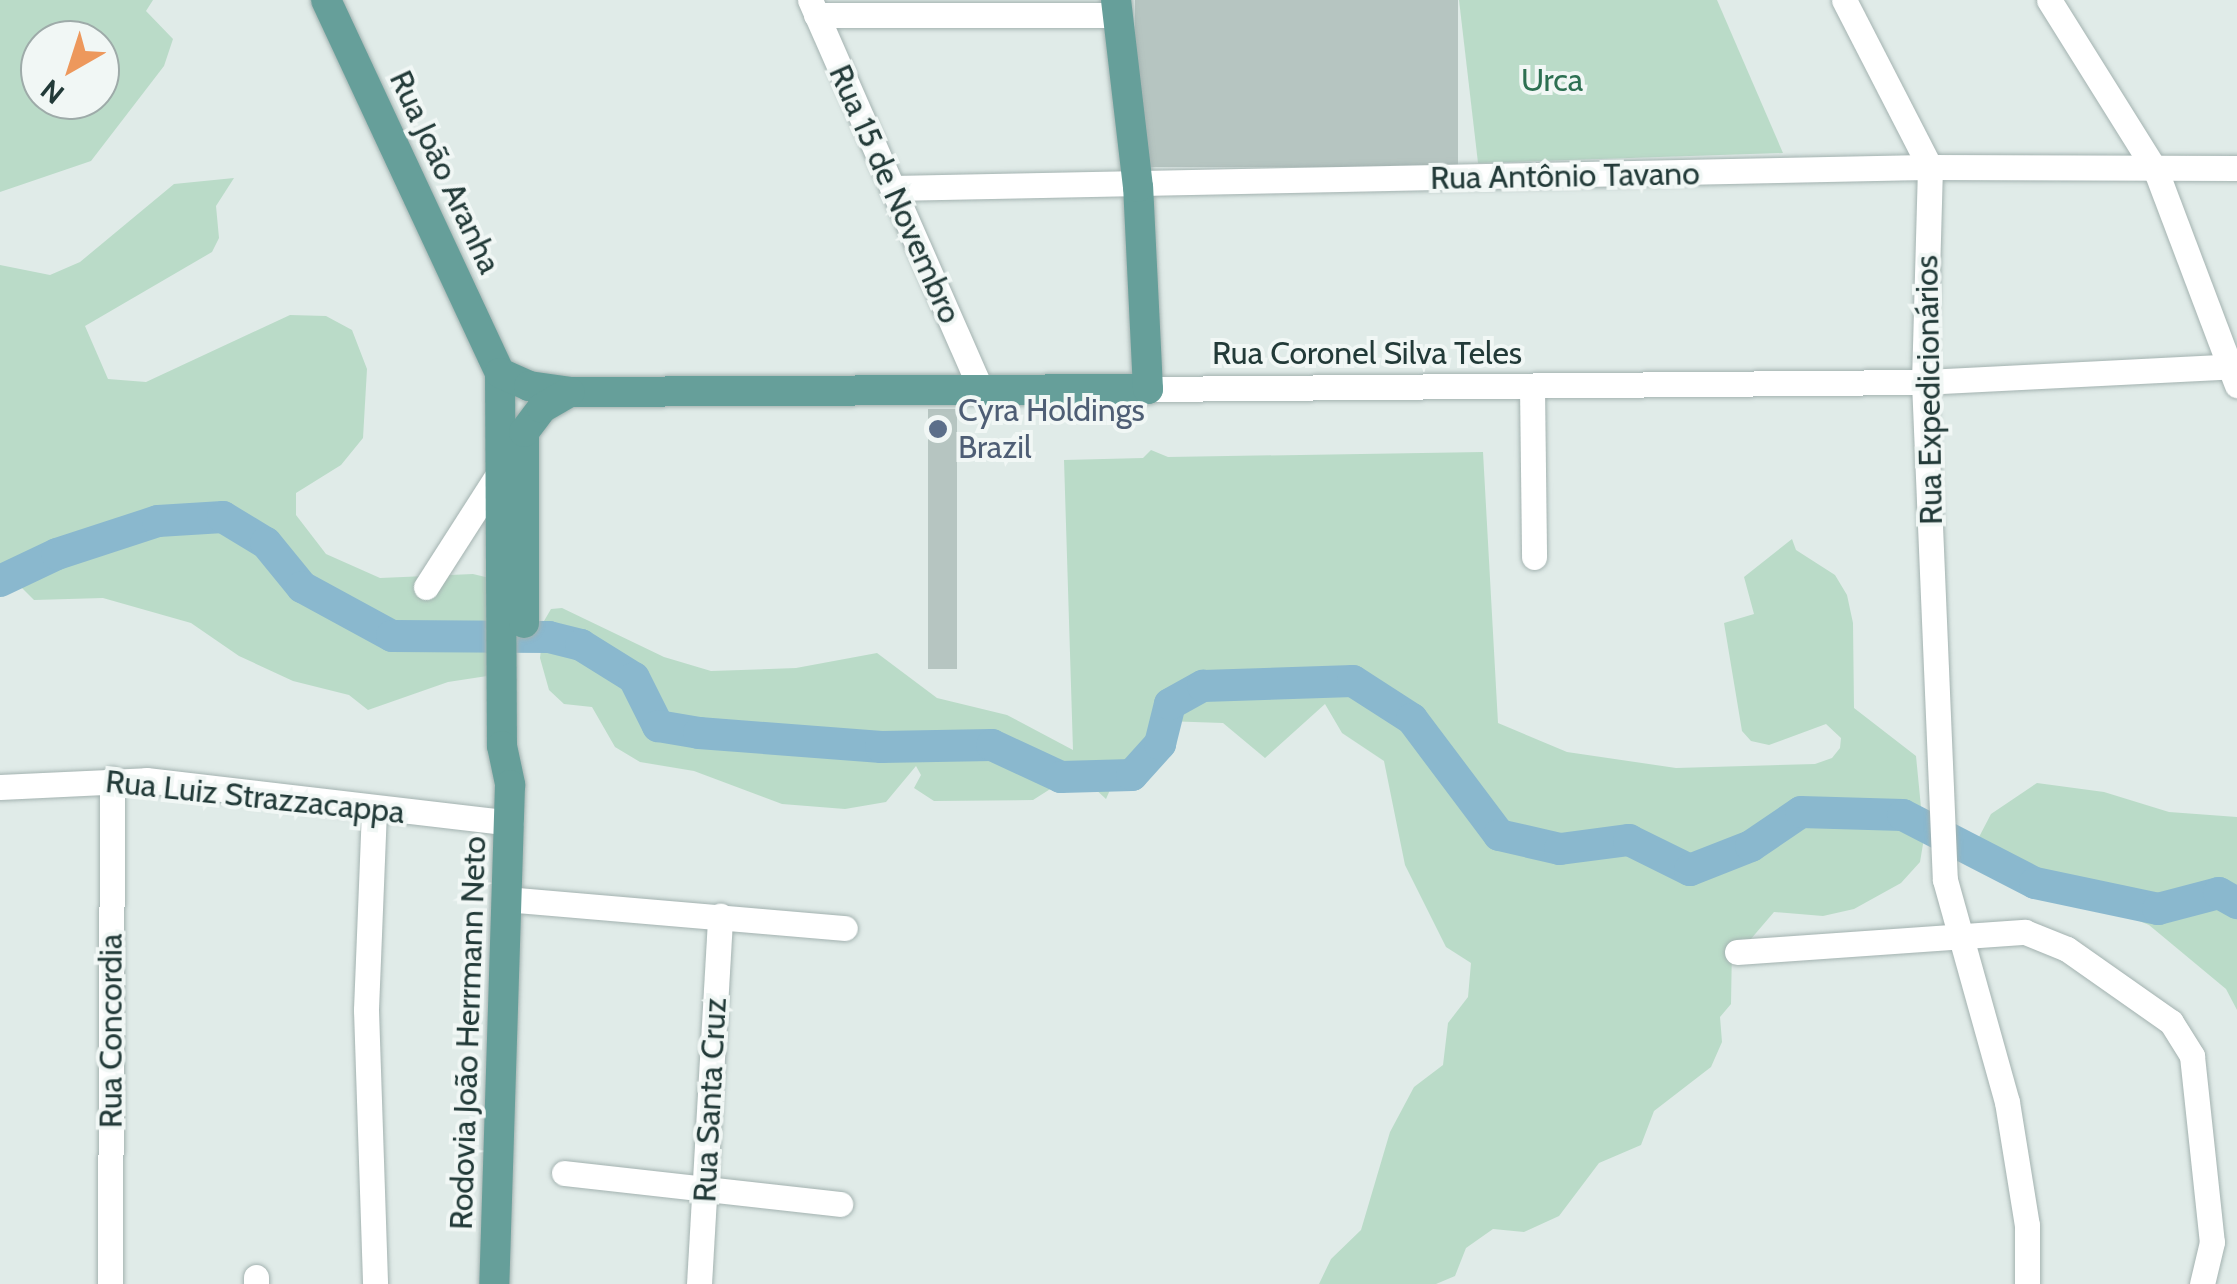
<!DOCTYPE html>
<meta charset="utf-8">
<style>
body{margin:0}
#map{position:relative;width:2237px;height:1284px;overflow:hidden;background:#e0ebe8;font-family:Cabin,sans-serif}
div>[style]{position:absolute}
.green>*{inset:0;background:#badbc8}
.river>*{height:32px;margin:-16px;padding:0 16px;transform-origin:16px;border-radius:16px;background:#8ab8ce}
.building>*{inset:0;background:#b6c5c1;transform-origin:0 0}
.roads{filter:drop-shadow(0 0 2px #a3b2b0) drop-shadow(0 0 2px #a3b2b0)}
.minor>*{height:25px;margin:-12.5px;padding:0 12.5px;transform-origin:12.5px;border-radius:12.5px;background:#fff}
.major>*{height:30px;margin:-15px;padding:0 15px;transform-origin:15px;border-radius:15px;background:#669f9a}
.dots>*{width:28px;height:28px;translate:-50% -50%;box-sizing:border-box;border:5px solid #f1f7f5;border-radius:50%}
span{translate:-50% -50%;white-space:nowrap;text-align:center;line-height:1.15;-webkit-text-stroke:8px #f1f7f5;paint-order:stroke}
.park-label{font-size:32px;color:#2d7052}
.street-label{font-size:32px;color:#223a38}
.service-label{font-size:32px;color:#4e5e75}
.left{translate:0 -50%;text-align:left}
.north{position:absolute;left:20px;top:20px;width:100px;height:100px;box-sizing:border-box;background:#f1f7f5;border:2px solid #9eaba9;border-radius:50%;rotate:219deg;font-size:28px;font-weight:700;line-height:40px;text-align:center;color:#223a38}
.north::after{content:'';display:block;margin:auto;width:35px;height:45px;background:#ed985c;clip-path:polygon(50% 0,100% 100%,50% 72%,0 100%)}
</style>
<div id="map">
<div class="green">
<div style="clip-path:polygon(evenodd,0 0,153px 0,146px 11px,173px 39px,164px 66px,91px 161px,0 192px,0 0,40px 40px,100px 40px,100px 100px,40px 100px,40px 40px)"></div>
<div style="clip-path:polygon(1459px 0,1717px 0,1783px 153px,1478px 163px)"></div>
<div style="clip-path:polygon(234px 178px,216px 206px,219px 238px,212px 252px,85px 326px,108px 379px,146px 382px,290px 315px,326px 316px,352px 330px,367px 369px,363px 438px,341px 465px,296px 493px,296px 515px,326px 554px,380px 578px,473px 574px,506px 582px,513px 672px,448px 682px,368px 710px,349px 695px,293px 681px,239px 656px,191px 623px,103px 598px,34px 600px,17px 583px,0 586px,0 265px,50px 275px,80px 262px,174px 184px)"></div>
<div style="clip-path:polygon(1151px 450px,1168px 457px,1483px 452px,1498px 723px,1567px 752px,1676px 768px,1815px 764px,1832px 758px,1840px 748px,1841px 738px,1826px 724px,1769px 745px,1751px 741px,1742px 731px,1724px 623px,1754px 614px,1744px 577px,1792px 539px,1796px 550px,1835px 575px,1847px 595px,1853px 623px,1854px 708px,1916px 756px,1924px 838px,1920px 862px,1901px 883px,1854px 909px,1823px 916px,1774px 912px,1744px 947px,1732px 946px,1731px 1004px,1720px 1017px,1722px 1042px,1711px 1067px,1654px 1111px,1641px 1145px,1599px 1163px,1559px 1216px,1524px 1232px,1493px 1229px,1466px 1248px,1455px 1276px,1436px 1284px,1319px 1284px,1331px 1259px,1361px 1230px,1390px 1132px,1414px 1087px,1443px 1065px,1448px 1023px,1468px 997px,1471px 963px,1446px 947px,1405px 865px,1384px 761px,1342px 733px,1325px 704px,1265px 758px,1223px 723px,1164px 721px,1131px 767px,1120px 767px,1106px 799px,1077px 772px,1033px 800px,934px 801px,914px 788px,921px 775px,916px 766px,886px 802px,845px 809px,782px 804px,694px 771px,640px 762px,615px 747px,592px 707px,564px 704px,549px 690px,540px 658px,544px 621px,551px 609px,562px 608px,664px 657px,711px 671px,796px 668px,877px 653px,937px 698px,1007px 715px,1073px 750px,1064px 460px,1143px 458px)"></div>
<div style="clip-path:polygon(2037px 783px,2104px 792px,2169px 812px,2237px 817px,2237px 1010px,2226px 989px,2149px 925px,2099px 904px,2036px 898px,2009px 882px,1979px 837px,1991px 814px)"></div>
</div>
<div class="river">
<div style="left:0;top:581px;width:63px;rotate:-25.3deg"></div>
<div style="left:57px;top:554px;width:106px;rotate:-18.1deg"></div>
<div style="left:158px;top:521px;width:65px;rotate:-3.5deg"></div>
<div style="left:223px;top:517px;width:50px;rotate:31.2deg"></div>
<div style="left:266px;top:543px;width:57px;rotate:50.7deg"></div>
<div style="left:302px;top:587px;width:102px;rotate:28.6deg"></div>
<div style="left:392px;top:636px;width:157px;rotate:0.4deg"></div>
<div style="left:549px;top:637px;width:33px;rotate:14deg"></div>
<div style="left:581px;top:645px;width:62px;rotate:31.9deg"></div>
<div style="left:634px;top:678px;width:54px;rotate:63.4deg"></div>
<div style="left:658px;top:726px;width:42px;rotate:9.7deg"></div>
<div style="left:699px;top:733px;width:183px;rotate:4.4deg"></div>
<div style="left:881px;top:747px;width:111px;rotate:-1deg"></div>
<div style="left:992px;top:745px;width:76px;rotate:24.9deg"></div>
<div style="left:1061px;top:777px;width:71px;rotate:-1.6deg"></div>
<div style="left:1132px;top:775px;width:42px;rotate:-47.9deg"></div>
<div style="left:1160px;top:744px;width:41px;rotate:-76deg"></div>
<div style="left:1170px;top:704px;width:38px;rotate:-29deg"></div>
<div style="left:1203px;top:686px;width:150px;rotate:-1.9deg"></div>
<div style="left:1353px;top:681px;width:70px;rotate:32.8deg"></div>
<div style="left:1412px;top:719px;width:145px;rotate:53.1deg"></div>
<div style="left:1499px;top:835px;width:63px;rotate:12.9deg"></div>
<div style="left:1560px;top:849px;width:70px;rotate:-7.4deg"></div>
<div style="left:1629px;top:840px;width:68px;rotate:26.2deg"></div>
<div style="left:1690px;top:870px;width:66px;rotate:-21.5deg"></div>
<div style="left:1751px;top:846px;width:60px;rotate:-34.2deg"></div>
<div style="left:1801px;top:812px;width:102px;rotate:1.7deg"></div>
<div style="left:1903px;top:815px;width:148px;rotate:27.3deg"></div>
<div style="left:2035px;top:883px;width:126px;rotate:11.9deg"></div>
<div style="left:2158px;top:909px;width:63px;rotate:-14.7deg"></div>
<div style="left:2219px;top:893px;width:21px;rotate:29deg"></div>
</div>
<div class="building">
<div style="left:1135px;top:0;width:323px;height:167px"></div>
<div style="left:928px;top:409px;width:29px;height:260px"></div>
</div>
<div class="roads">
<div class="minor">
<div style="left:810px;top:0;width:423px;rotate:66.3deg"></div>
<div style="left:1844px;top:0;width:188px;rotate:62.8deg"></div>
<div style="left:1930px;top:167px;width:215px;rotate:91.6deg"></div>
<div style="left:1924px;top:382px;width:498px;rotate:87.6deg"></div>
<div style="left:1945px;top:880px;width:230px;rotate:74.4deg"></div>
<div style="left:2007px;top:1102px;width:125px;rotate:80.8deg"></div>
<div style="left:2027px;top:1225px;width:59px;rotate:90deg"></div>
<div style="left:2049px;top:0;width:202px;rotate:58deg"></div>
<div style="left:2156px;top:171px;width:229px;rotate:69.3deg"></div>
<div style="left:816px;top:15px;width:302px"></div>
<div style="left:892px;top:188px;width:1038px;rotate:-1.16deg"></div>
<div style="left:1930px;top:167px;width:307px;rotate:0.2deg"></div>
<div style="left:1532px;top:387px;width:170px;rotate:89.3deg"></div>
<div style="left:1148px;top:389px;width:776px;rotate:-0.52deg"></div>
<div style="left:1924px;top:382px;width:313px;rotate:-2.9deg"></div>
<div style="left:426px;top:587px;width:141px;rotate:-57.4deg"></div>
<div style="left:0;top:787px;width:146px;rotate:-2.7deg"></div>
<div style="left:146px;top:780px;width:367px;rotate:6.7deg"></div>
<div style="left:374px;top:810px;width:200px;rotate:92.3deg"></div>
<div style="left:366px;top:1010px;width:274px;rotate:88.1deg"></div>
<div style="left:506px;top:899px;width:340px;rotate:4.9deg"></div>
<div style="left:1737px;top:952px;width:289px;rotate:-4deg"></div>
<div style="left:2025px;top:932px;width:45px;rotate:22deg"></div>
<div style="left:2067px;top:949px;width:127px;rotate:35.1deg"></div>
<div style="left:2171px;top:1022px;width:40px;rotate:58deg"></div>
<div style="left:2192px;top:1056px;width:187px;rotate:83.9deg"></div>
<div style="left:2212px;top:1242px;width:43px;rotate:103.4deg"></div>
<div style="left:564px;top:1173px;width:278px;rotate:6.4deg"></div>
<div style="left:110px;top:1284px;width:505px;rotate:-89.77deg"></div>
<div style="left:256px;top:1284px;width:7px;rotate:-90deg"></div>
<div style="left:699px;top:1284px;width:369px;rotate:-86.7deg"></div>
</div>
<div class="major">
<div style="left:326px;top:0;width:412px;rotate:65deg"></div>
<div style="left:500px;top:373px;width:373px;rotate:89.7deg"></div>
<div style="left:502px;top:746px;width:40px;rotate:78deg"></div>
<div style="left:510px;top:785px;width:499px;rotate:91.8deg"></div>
<div style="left:500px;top:373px;width:32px;rotate:24deg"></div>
<div style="left:529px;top:386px;width:41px;rotate:8.3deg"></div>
<div style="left:570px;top:392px;width:578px;rotate:-0.3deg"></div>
<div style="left:1148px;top:389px;width:202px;rotate:-92.8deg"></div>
<div style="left:1138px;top:187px;width:188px;rotate:-96.7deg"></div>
<div style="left:524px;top:623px;width:191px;rotate:-90deg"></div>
<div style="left:524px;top:432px;width:30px;rotate:-53deg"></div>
<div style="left:542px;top:408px;width:32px;rotate:-30deg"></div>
</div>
</div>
<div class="dots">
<div style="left:938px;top:429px;background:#5c6f8a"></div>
</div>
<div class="park-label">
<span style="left:1552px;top:80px">Urca</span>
</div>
<div class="street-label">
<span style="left:445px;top:172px;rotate:65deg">Rua João Aranha</span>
<span style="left:1565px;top:176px;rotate:-1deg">Rua Antônio Tavano</span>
<span style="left:895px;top:194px;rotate:66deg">Rua 15 de Novembro</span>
<span style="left:1367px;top:353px">Rua Coronel Silva Teles</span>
<span style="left:1929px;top:390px;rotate:-91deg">Rua Expedicionários</span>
<span style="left:255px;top:797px;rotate:6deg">Rua Luiz Strazzacappa</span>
<span style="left:111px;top:1031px;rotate:-90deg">Rua Concordia</span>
<span style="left:468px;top:1033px;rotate:-88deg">Rodovia João Herrmann Neto</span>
<span style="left:710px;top:1100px;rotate:-87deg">Rua Santa Cruz</span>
</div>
<div class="service-label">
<span class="left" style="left:958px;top:429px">Cyra Holdings<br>Brazil</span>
</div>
<div class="north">N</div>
</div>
